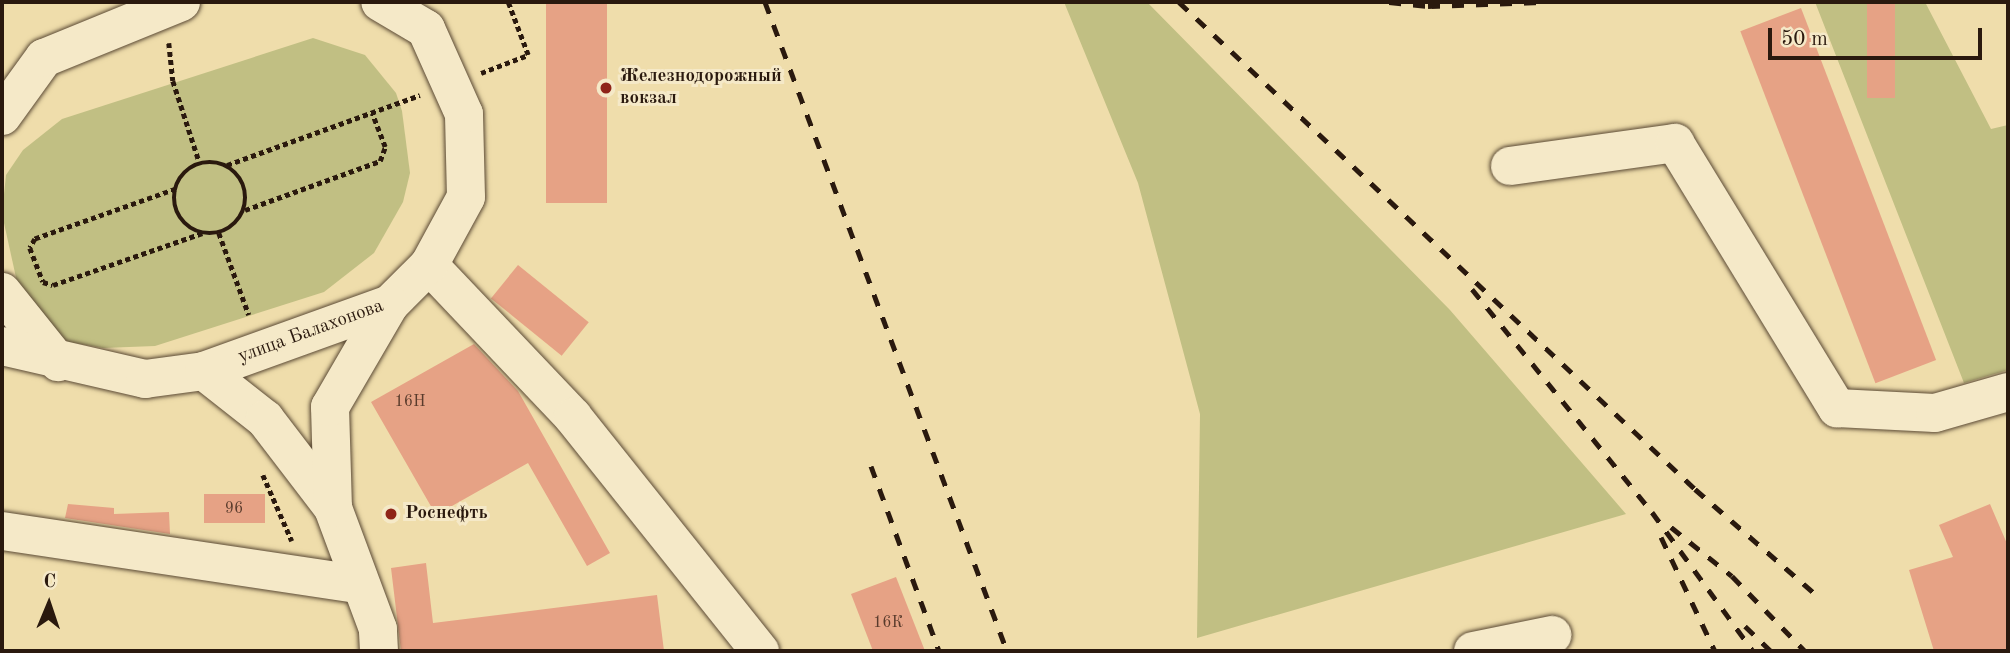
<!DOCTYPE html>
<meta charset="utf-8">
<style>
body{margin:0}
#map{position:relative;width:2010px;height:653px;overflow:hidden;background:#efddab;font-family:"Old Standard TT",serif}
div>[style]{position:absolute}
.green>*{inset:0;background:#c1bf83}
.building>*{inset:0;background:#e6a285;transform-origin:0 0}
.path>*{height:4.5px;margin-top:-2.25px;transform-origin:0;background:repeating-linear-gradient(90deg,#2a190e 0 5px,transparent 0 8.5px)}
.path>.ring{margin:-2.25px;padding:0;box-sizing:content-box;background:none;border:4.5px solid #2a190e;border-radius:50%}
.roads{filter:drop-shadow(0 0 2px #5b4a35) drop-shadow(0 0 2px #5b4a35)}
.minor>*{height:38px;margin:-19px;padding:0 19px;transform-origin:19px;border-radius:19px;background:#f5e9c8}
.rail>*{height:5px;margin-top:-2.5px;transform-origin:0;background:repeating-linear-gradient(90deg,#2a190e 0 12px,transparent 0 24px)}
.dots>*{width:19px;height:19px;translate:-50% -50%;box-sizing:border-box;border:4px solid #f5e9c8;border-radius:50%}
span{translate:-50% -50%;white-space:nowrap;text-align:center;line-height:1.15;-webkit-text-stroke:6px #f5e9c8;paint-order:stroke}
.number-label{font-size:16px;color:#593b2c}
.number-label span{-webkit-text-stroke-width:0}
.poi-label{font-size:19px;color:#2a190e;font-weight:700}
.left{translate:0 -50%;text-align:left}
.street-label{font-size:19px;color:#2a190e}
.frame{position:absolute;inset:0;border:4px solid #2a190e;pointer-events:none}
.north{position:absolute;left:14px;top:569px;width:70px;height:70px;-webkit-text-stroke:5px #f5e9c8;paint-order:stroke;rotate:2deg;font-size:19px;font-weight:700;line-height:28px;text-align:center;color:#2a190e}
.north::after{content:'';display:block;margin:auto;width:24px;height:32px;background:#2a190e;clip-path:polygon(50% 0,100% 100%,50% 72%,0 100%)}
.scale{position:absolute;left:1768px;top:28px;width:214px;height:32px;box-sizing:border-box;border:4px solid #2a190e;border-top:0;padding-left:9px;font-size:21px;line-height:24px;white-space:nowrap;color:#2a190e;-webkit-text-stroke:5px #f5e9c8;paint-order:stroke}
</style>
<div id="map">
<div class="green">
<div style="clip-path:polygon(1064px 2px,1147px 2px,1450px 310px,1626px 514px,1197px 638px,1200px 414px,1138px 183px)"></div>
<div style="clip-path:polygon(1815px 2px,1925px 2px,1991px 129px,2008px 125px,2008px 370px,1964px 383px)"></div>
<div style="clip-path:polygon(313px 38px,365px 55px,396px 93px,402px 111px,410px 173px,403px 202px,374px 253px,324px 292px,155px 346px,103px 348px,69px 342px,40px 324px,19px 291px,2px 214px,6px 175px,23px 150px,62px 119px)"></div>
</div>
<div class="building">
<div style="left:546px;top:2px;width:61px;height:201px"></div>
<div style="left:1867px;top:2px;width:28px;height:96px"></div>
<div style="left:1801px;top:8px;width:377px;height:65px;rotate:69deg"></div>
<div style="left:518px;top:265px;width:91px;height:43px;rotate:39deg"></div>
<div style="clip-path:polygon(474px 344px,518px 391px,610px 553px,587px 566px,528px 463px,436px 515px,371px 402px)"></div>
<div style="left:204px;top:494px;width:61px;height:29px"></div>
<div style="clip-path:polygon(68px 504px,114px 508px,114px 514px,169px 512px,170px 534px,65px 518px)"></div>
<div style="clip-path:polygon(1990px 504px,2008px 546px,2008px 651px,1934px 651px,1909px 570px,1953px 557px,1939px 525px)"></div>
<div style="clip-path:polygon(426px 563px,433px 623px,657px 595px,664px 651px,401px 651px,391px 568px)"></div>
<div style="clip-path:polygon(896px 577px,925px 651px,873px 651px,851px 594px)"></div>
</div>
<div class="path">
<div style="left:169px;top:43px;width:38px;rotate:84deg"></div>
<div style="left:173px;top:81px;width:87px;rotate:72deg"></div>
<div style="left:481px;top:73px;width:50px;rotate:-21deg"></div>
<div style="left:528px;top:55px;width:57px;rotate:-110.7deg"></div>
<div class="ring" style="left:174px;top:162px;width:67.5px;height:67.5px"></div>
<div style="left:227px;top:165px;width:205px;rotate:-19.9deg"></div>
<div style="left:176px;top:189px;width:150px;rotate:160.5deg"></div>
<div style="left:35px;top:239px;width:10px;rotate:119deg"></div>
<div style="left:30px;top:248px;width:36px;rotate:69deg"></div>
<div style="left:43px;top:282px;width:10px;rotate:17deg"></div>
<div style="left:53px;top:285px;width:158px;rotate:-19.2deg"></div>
<div style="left:245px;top:210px;width:144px;rotate:-19.9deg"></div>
<div style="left:380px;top:161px;width:15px;rotate:-70deg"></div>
<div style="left:385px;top:147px;width:36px;rotate:-111deg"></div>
<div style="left:219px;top:233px;width:87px;rotate:69.9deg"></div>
<div style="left:263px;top:475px;width:72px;rotate:66.3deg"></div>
</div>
<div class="roads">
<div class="minor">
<div style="left:2px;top:116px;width:72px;rotate:-54.1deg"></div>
<div style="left:44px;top:58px;width:148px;rotate:-22.2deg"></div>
<div style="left:1510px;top:166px;width:167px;rotate:-7.9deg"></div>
<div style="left:1675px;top:143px;width:311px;rotate:58.6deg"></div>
<div style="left:1837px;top:408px;width:98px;rotate:2.9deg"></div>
<div style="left:1935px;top:413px;width:76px;rotate:-16deg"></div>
<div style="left:429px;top:265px;width:209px;rotate:46.5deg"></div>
<div style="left:573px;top:417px;width:300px;rotate:51.4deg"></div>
<div style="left:2px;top:292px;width:90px;rotate:51.3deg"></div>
<div style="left:2px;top:346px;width:147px;rotate:13deg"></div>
<div style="left:145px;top:379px;width:60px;rotate:-7.7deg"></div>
<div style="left:204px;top:371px;width:198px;rotate:-19.8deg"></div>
<div style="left:390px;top:304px;width:55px;rotate:-45deg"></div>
<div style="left:429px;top:265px;width:77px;rotate:-61.4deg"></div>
<div style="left:466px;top:197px;width:83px;rotate:-91.4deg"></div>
<div style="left:464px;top:114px;width:93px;rotate:-114.1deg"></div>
<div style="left:426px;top:29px;width:53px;rotate:-149.6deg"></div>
<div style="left:204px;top:371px;width:78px;rotate:38.2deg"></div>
<div style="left:265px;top:419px;width:112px;rotate:52.6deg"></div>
<div style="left:2px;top:531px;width:360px;rotate:8.5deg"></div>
<div style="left:379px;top:651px;width:22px;rotate:-93deg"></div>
<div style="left:378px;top:629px;width:129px;rotate:-110.4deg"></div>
<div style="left:333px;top:508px;width:101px;rotate:-91.7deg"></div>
<div style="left:330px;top:407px;width:119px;rotate:-59.8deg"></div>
<div style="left:1473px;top:651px;width:81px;rotate:-11.4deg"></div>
</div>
</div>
<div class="rail">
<div style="left:765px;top:2px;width:693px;rotate:69.55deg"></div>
<div style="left:1179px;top:2px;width:710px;rotate:43.34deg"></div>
<div style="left:1695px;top:489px;width:167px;rotate:41.1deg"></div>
<div style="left:1389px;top:2px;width:39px;rotate:6deg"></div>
<div style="left:1428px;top:6px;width:113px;rotate:-2deg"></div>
<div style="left:1472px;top:289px;width:287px;rotate:51.1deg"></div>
<div style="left:1652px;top:512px;width:172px;rotate:54deg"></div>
<div style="left:871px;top:466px;width:197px;rotate:69.8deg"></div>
<div style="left:1671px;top:527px;width:78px;rotate:38.8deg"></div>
<div style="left:1732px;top:576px;width:105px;rotate:45.8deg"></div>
<div style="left:1661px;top:537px;width:126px;rotate:64.7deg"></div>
<div style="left:1745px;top:626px;width:36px;rotate:44deg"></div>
</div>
<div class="dots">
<div style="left:606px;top:88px;background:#8f2418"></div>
<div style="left:391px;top:514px;background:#8f2418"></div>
</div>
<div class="number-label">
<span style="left:410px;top:402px">16Н</span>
<span style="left:234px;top:509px">96</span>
<span style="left:888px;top:623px">16К</span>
</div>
<div class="poi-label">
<span class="left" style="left:620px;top:88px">Железнодорожный<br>вокзал</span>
<span class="left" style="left:405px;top:514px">Роснефть</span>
</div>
<div class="street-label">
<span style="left:311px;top:332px;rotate:-20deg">улица Балахонова</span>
</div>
<div class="frame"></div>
<div class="north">С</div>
<div class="scale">50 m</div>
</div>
